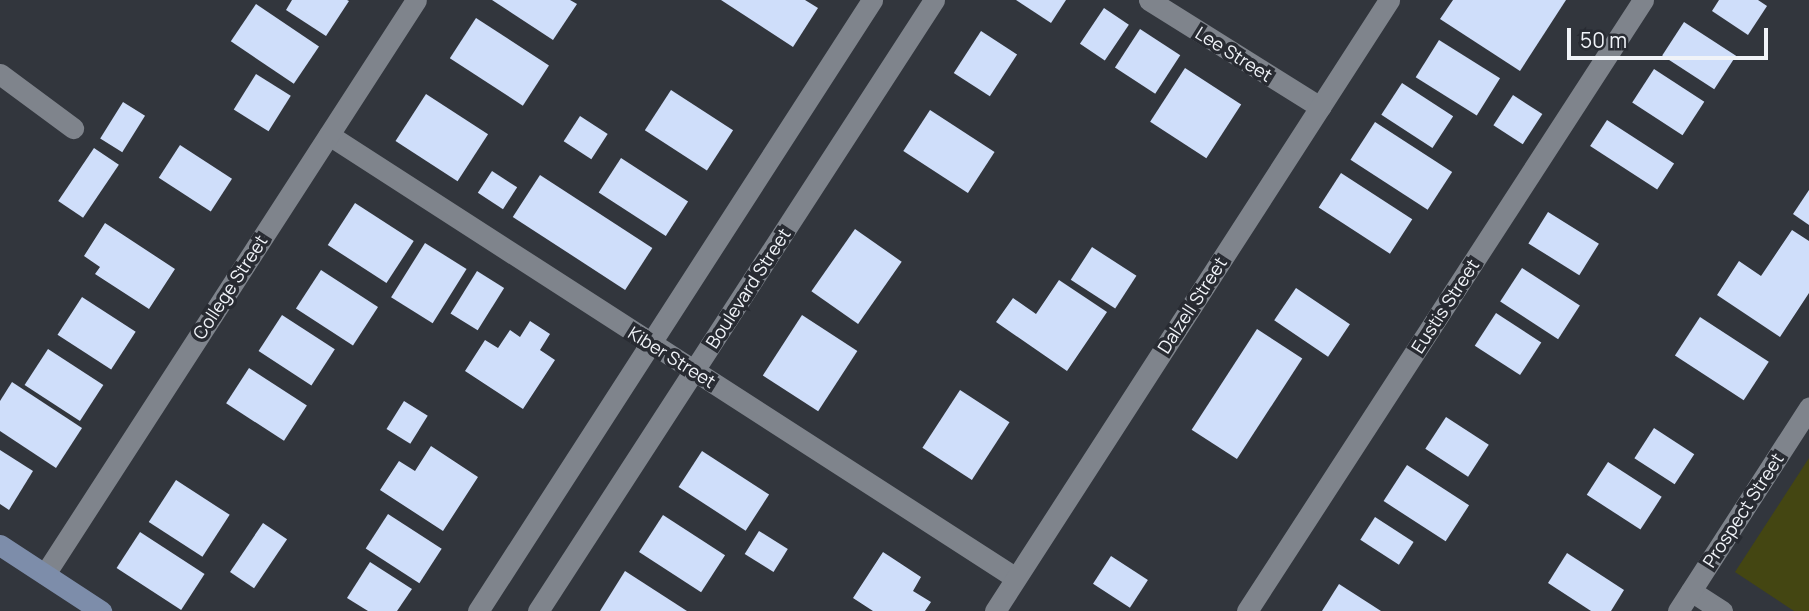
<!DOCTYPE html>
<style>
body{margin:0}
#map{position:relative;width:1809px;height:611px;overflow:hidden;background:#32363d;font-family:Manrope,sans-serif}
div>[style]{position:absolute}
.green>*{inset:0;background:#444612}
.building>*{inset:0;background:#cfdefa;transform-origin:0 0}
.street>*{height:21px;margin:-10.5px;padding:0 10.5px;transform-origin:10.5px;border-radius:10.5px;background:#7f848c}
.secondary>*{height:21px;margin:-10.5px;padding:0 10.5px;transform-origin:10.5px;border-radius:10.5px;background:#7d8daa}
span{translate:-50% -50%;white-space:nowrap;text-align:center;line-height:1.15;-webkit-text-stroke:7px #282b32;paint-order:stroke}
.street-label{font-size:18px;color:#f0f3f8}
.scale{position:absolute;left:1567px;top:28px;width:201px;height:32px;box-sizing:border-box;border:4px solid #f0f3f8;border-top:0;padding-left:9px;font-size:21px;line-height:24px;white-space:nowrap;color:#f0f3f8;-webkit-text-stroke:5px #282b32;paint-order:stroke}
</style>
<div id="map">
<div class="green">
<div style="clip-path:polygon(1809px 458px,1809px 611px,1794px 611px,1735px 572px)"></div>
</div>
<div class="building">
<div style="clip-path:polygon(292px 0,347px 0,349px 1px,326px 36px,286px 10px)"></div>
<div style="clip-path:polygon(492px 0,570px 0,577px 4px,553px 40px)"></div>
<div style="clip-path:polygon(721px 0,805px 0,818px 8px,793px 47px)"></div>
<div style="clip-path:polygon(1016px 0,1066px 0,1051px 23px)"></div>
<div style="clip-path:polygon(1453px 0,1566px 0,1520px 71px,1440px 19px)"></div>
<div style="clip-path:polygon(1719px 0,1758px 0,1767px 6px,1748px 35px,1712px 11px)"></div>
<div style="left:256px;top:4px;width:76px;height:45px;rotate:34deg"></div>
<div style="left:1104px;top:8px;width:30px;height:43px;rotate:34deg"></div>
<div style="left:476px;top:18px;width:87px;height:48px;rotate:33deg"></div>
<div style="left:1684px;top:22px;width:62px;height:40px;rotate:33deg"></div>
<div style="left:1140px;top:29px;width:48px;height:46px;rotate:33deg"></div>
<div style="left:981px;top:31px;width:43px;height:50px;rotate:33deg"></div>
<div style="left:1439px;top:40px;width:72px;height:44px;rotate:32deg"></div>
<div style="left:1185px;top:68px;width:67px;height:64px;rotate:33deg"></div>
<div style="left:1654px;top:69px;width:60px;height:40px;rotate:33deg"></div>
<div style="left:256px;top:74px;width:41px;height:42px;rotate:32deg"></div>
<div style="left:1402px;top:83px;width:61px;height:38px;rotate:33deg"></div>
<div style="left:671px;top:90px;width:74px;height:48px;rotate:33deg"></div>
<div style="left:426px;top:94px;width:74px;height:56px;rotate:33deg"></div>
<div style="left:1513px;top:95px;width:35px;height:36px;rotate:33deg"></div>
<div style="left:123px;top:102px;width:26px;height:43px;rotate:32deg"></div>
<div style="left:930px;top:110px;width:77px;height:49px;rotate:33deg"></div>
<div style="left:580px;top:116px;width:33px;height:30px;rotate:33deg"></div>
<div style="left:1607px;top:120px;width:80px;height:31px;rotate:33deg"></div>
<div style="left:1375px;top:122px;width:92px;height:45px;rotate:33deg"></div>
<div style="left:180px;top:145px;width:62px;height:39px;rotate:33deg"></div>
<div style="left:94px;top:148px;width:30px;height:64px;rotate:34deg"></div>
<div style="left:621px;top:158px;width:80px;height:41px;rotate:33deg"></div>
<div style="left:492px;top:171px;width:30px;height:26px;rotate:33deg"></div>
<div style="left:1341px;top:173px;width:85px;height:41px;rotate:33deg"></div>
<div style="left:540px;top:175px;width:134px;height:50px;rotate:33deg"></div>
<div style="clip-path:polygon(1809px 190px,1809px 225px,1793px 214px)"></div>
<div style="left:355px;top:203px;width:70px;height:50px;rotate:33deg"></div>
<div style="left:1548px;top:212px;width:60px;height:37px;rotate:32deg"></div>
<div style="clip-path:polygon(105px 223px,175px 269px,149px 309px,95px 274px,100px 267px,84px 256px)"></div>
<div style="left:855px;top:229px;width:57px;height:76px;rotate:35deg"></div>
<div style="clip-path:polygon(1792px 230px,1809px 241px,1809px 293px,1780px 337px,1717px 295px,1739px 261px,1761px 276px)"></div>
<div style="left:425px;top:243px;width:49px;height:64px;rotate:32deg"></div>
<div style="left:1092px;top:247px;width:53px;height:39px;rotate:33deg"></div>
<div style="left:1522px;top:268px;width:69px;height:40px;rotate:33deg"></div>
<div style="left:321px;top:270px;width:68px;height:46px;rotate:33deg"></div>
<div style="left:477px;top:271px;width:32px;height:50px;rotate:32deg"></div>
<div style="clip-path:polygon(1059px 280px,1107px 312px,1067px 371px,996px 322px,1013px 298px,1036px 314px)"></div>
<div style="left:1296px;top:288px;width:65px;height:39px;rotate:34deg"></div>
<div style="left:82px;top:297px;width:64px;height:45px;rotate:33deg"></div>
<div style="left:1496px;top:313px;width:54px;height:39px;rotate:33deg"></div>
<div style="left:282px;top:315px;width:63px;height:43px;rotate:33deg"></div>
<div style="left:802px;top:315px;width:66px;height:72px;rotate:33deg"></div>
<div style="left:1700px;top:317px;width:82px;height:46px;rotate:33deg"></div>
<div style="clip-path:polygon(530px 321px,550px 334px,540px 350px,555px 360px,523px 409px,465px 371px,485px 340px,498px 348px,510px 330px,520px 337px)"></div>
<div style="left:1257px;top:329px;width:54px;height:120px;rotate:33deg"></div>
<div style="left:48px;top:349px;width:66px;height:43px;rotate:33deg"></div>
<div style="left:249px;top:368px;width:69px;height:42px;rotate:33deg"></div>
<div style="clip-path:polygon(12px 382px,82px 428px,56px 468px,0 431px,0 401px)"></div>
<div style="left:960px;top:390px;width:59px;height:69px;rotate:33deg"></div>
<div style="left:404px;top:401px;width:28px;height:33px;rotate:32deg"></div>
<div style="left:1446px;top:417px;width:51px;height:38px;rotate:33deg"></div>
<div style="left:1654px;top:428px;width:48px;height:36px;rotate:33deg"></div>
<div style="clip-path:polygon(431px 446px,478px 477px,443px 531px,380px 490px,399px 461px,415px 471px)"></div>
<div style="clip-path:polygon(0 450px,33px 471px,9px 510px,0 504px)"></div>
<div style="left:702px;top:451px;width:80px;height:43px;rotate:33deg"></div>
<div style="left:1608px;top:462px;width:64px;height:39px;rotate:33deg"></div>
<div style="left:1407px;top:465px;width:74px;height:43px;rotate:33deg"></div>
<div style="left:176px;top:480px;width:64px;height:50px;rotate:33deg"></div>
<div style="left:388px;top:514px;width:64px;height:41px;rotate:33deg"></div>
<div style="left:663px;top:515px;width:74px;height:44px;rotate:33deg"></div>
<div style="left:1375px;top:517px;width:46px;height:27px;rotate:33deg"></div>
<div style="left:263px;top:523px;width:29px;height:59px;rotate:34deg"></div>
<div style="left:759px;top:531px;width:34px;height:27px;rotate:32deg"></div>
<div style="left:140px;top:532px;width:77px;height:43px;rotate:33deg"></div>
<div style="clip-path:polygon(883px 552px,921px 577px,913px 591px,931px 602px,925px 611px,873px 611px,853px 598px)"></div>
<div style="clip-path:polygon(1567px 553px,1624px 590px,1611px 611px,1591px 611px,1548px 583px)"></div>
<div style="left:1111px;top:556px;width:44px;height:33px;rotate:33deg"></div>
<div style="clip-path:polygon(370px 562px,412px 589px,397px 611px,368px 611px,347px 598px)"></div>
<div style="clip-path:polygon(625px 571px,687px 611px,600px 611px)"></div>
<div style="clip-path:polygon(1339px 584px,1381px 611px,1322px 611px)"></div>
</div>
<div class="street">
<div style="left:1149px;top:0;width:202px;rotate:32deg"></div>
<div style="left:0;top:74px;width:91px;rotate:36.5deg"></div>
<div style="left:329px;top:135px;width:817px;rotate:32.82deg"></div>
<div style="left:45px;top:574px;width:683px;rotate:-57.12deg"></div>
<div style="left:1691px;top:591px;width:37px;rotate:33deg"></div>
<div style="left:478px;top:611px;width:727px;rotate:-57.18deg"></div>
<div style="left:538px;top:611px;width:728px;rotate:-57.05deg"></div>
<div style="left:995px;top:611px;width:727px;rotate:-57.18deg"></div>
<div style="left:1247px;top:611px;width:728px;rotate:-57.05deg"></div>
<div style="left:1678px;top:611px;width:242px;rotate:-57.2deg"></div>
</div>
<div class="secondary">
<div style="left:0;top:545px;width:121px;rotate:33.2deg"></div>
</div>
<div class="street-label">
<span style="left:1234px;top:54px;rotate:32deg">Lee Street</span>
<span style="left:230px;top:287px;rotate:-57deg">College Street</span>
<span style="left:748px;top:288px;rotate:-57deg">Boulevard Street</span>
<span style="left:1192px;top:305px;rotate:-57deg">Dalzell Street</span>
<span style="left:1445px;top:306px;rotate:-57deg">Eustis Street</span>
<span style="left:672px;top:357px;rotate:32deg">Kiber Street</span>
<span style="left:1743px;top:510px;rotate:-57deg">Prospect Street</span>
</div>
<div class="scale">50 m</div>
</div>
